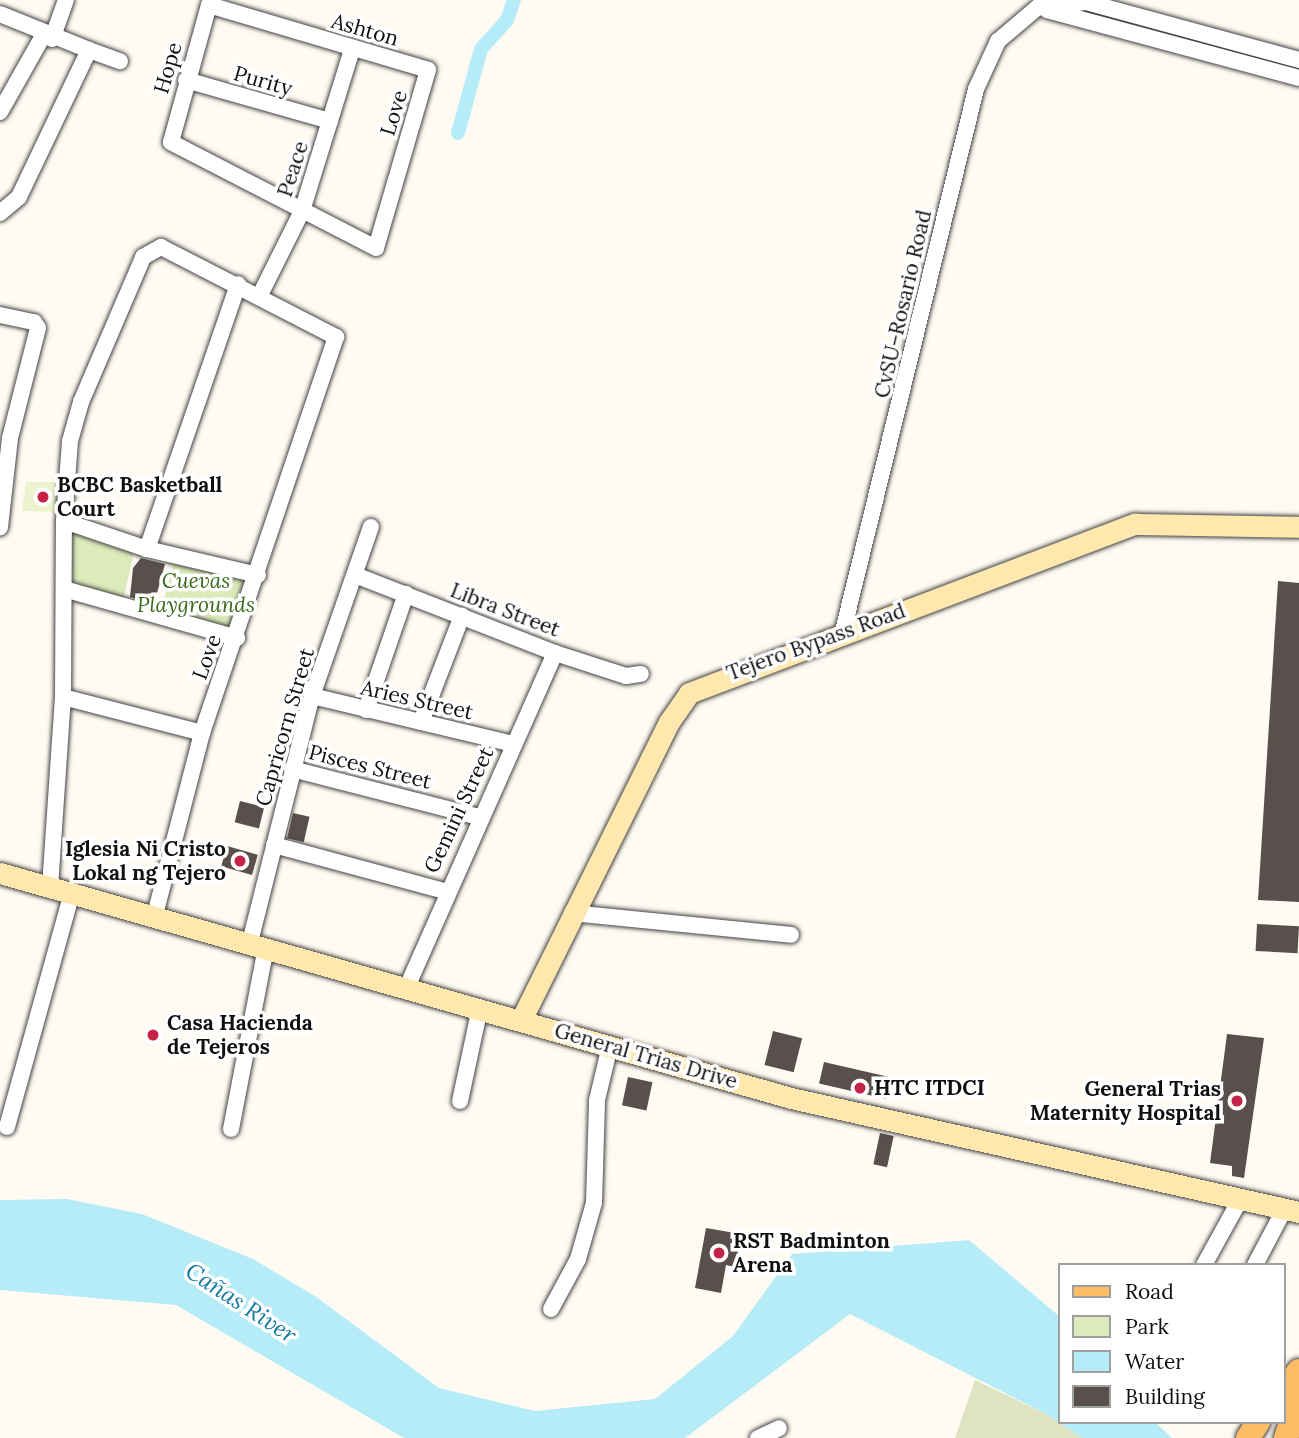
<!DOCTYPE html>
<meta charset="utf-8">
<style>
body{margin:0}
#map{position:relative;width:1299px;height:1438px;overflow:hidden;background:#fffbf3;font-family:Lora,serif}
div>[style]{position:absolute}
.green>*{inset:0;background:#ddebbb;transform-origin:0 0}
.cemetery>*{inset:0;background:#dee3c2}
.pitch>*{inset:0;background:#ecf2cd}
.water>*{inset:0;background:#b6ebf8}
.canal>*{height:14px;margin:-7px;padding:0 7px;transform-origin:7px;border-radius:7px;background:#b6ebf8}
.building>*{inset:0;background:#594f4c;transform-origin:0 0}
.roads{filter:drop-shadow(0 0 2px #434343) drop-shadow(0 0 2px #434343)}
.street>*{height:16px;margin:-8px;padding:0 8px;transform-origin:8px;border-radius:8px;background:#fff}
.secondary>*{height:21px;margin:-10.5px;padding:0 10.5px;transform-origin:10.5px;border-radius:10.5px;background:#ffe8ae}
.primary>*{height:24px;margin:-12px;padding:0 12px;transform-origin:12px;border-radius:12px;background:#fcbd66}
.dots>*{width:19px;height:19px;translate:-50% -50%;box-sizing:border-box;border:4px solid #fff;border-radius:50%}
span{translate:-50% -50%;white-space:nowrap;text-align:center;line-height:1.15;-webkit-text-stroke:7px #fff;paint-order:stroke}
.street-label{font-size:21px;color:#101010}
.poi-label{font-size:21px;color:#101010;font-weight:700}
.left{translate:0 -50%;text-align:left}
.right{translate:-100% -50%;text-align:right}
.park-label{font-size:21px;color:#3b6b1d;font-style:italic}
.water-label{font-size:23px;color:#147ba0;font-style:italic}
.legend{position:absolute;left:1058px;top:1263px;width:228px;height:161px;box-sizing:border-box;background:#fff;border:2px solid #9f9f9f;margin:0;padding:9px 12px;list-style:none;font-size:21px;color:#101010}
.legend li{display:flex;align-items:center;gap:14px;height:35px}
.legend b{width:35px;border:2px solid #9f9f9f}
</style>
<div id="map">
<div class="green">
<div style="clip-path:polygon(68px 527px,134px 552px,123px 600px,69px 584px)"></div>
<div style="left:174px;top:560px;width:73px;height:52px;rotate:14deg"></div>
</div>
<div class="cemetery">
<div style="clip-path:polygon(975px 1380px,1048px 1415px,1082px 1438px,955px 1438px)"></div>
</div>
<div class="pitch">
<div style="clip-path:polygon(26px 482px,63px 482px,61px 512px,22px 511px)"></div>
</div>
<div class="water">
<div style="clip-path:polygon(67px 1199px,142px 1214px,253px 1259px,315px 1296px,439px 1388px,535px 1411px,655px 1399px,733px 1336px,792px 1254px,969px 1240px,1059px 1316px,1059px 1422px,1155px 1422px,1172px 1438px,1082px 1438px,1048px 1415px,850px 1314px,685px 1438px,404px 1438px,176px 1305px,0 1290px,0 1200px)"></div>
</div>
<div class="canal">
<div style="left:458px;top:133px;width:87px;rotate:-74.7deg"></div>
<div style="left:481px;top:49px;width:39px;rotate:-48deg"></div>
<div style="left:507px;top:20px;width:21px;rotate:-71deg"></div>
</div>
<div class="building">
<div style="clip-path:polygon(141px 558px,165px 564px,154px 604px,130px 597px,133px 568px)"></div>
<div style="clip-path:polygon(1278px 581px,1299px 583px,1299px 902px,1258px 900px)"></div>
<div style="left:240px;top:801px;width:25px;height:22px;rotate:14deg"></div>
<div style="left:293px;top:813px;width:17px;height:26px;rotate:13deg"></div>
<div style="left:227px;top:846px;width:32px;height:21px;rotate:16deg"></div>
<div style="left:1257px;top:924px;width:42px;height:27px;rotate:3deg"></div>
<div style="left:773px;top:1031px;width:30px;height:35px;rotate:14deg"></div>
<div style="clip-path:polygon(1227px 1034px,1264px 1038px,1244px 1178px,1232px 1176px,1232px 1166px,1210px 1163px)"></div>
<div style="left:824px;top:1062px;width:69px;height:22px;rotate:13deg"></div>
<div style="left:628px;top:1077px;width:25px;height:29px;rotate:12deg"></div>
<div style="left:880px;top:1133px;width:14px;height:32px;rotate:12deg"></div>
<div style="clip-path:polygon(706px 1228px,741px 1234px,735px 1267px,726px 1265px,721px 1293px,695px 1288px)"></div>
</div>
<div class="roads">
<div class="street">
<div style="left:209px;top:5px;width:228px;rotate:16.5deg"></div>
<div style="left:428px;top:70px;width:185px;rotate:106.3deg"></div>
<div style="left:376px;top:248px;width:231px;rotate:-152.7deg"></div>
<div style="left:171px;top:142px;width:142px;rotate:-74.5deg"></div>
<div style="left:1047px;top:10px;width:261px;rotate:15.1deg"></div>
<div style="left:0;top:14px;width:96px;rotate:22deg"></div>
<div style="left:89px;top:50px;width:163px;rotate:115.5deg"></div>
<div style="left:19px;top:197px;width:25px;rotate:140deg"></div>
<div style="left:52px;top:39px;width:41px;rotate:-70.3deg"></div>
<div style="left:89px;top:50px;width:33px;rotate:20deg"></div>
<div style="left:186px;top:80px;width:150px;rotate:15.9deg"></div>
<div style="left:0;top:112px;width:87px;rotate:-60.5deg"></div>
<div style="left:260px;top:295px;width:94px;rotate:-63.4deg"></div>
<div style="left:302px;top:211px;width:170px;rotate:-72.8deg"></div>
<div style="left:0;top:315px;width:35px;rotate:12deg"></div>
<div style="left:34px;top:322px;width:7px;rotate:56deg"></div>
<div style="left:38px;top:328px;width:114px;rotate:104.3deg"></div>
<div style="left:10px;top:438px;width:90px;rotate:96.4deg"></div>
<div style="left:64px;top:521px;width:88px;rotate:18.6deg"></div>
<div style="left:147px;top:549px;width:114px;rotate:13.2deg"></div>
<div style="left:147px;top:549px;width:280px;rotate:-71deg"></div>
<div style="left:355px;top:575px;width:215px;rotate:21.3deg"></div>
<div style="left:555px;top:653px;width:75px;rotate:17.9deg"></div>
<div style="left:626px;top:676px;width:15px;rotate:-8deg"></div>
<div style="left:64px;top:589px;width:180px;rotate:15.8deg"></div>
<div style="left:843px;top:631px;width:558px;rotate:-76.21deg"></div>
<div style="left:976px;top:89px;width:53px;rotate:-65.4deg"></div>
<div style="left:998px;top:41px;width:52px;rotate:-40.4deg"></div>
<div style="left:1038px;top:7px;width:48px;rotate:-5.9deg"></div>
<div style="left:1086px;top:2px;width:221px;rotate:15.2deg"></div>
<div style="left:312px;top:696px;width:207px;rotate:13.4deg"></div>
<div style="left:63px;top:697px;width:144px;rotate:14.5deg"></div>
<div style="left:366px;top:710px;width:123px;rotate:-71deg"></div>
<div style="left:421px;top:722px;width:114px;rotate:-68.9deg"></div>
<div style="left:292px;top:769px;width:193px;rotate:14.4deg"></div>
<div style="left:274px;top:845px;width:177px;rotate:15.1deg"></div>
<div style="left:50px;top:887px;width:190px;rotate:-86.1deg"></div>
<div style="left:63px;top:697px;width:176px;rotate:-89.7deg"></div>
<div style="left:64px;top:521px;width:80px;rotate:-85.7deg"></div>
<div style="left:70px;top:441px;width:41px;rotate:-74.2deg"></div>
<div style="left:81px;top:402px;width:158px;rotate:-66.8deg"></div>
<div style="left:143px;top:257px;width:21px;rotate:-29deg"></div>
<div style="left:161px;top:247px;width:197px;rotate:27.2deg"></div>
<div style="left:336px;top:337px;width:418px;rotate:108.7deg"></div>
<div style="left:202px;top:733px;width:188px;rotate:104.5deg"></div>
<div style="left:572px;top:913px;width:220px;rotate:5.7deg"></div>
<div style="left:250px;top:942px;width:254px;rotate:-75.9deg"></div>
<div style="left:312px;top:696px;width:179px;rotate:-70.8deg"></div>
<div style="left:407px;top:987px;width:365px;rotate:-66.1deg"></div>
<div style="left:460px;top:1101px;width:95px;rotate:-77.9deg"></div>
<div style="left:7px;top:1127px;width:243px;rotate:-74.5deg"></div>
<div style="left:231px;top:1129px;width:185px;rotate:-79.1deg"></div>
<div style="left:1204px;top:1265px;width:77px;rotate:-61.1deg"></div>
<div style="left:1255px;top:1265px;width:64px;rotate:-62.2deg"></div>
<div style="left:551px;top:1309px;width:57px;rotate:-61.6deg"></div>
<div style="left:578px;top:1259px;width:58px;rotate:-74.1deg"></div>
<div style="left:594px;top:1203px;width:103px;rotate:-88.3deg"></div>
<div style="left:597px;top:1100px;width:56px;rotate:-76.5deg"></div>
<div style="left:758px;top:1438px;width:23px;rotate:-25deg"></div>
</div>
<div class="secondary">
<div style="left:0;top:873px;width:822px;rotate:15.88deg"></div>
<div style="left:791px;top:1098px;width:521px;rotate:12.65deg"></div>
<div style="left:521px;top:1020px;width:333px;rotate:-63.6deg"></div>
<div style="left:669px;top:722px;width:35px;rotate:-55deg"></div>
<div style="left:689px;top:693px;width:477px;rotate:-20.8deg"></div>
<div style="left:1135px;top:524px;width:164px;rotate:1deg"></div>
</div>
<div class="primary">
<div style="left:1283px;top:1393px;width:27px;rotate:-54deg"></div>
<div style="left:1248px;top:1438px;width:19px;rotate:-58deg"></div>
<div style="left:1286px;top:1438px;width:42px;rotate:-72deg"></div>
</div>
</div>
<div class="dots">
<div style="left:43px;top:497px;background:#c52347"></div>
<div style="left:240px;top:861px;background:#c52347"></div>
<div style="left:153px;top:1035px;background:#c52347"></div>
<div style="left:860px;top:1088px;background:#c52347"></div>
<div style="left:1237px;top:1101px;background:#c52347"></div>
<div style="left:719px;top:1253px;background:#c52347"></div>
</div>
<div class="street-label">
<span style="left:365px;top:30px;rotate:16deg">Ashton</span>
<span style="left:168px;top:68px;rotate:-74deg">Hope</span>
<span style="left:263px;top:81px;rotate:16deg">Purity</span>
<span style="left:394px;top:113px;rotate:-73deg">Love</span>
<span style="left:293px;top:169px;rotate:-72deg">Peace</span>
<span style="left:903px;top:304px;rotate:-77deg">CvSU–Rosario Road</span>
<span style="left:505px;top:610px;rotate:21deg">Libra Street</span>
<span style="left:816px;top:642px;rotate:-20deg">Tejero Bypass Road</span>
<span style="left:207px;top:657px;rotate:-70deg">Love</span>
<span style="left:417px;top:700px;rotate:13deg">Aries Street</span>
<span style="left:285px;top:727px;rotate:-74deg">Capricorn Street</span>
<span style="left:370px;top:767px;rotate:14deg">Pisces Street</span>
<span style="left:459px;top:810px;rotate:-65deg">Gemini Street</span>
<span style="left:646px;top:1056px;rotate:16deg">General Trias Drive</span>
</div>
<div class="poi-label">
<span class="left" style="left:57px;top:497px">BCBC Basketball<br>Court</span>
<span class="right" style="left:226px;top:861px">Iglesia Ni Cristo<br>Lokal ng Tejero</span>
<span class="left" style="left:167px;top:1035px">Casa Hacienda<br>de Tejeros</span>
<span class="left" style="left:874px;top:1088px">HTC ITDCI</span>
<span class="right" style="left:1221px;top:1101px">General Trias<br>Maternity Hospital</span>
<span class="left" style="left:733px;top:1253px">RST Badminton<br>Arena</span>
</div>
<div class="park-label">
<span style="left:196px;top:593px">Cuevas<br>Playgrounds</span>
</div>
<div class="water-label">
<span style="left:241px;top:1303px;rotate:33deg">Cañas River</span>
</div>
<ul class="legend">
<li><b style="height:9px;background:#fcbd66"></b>Road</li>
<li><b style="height:19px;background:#ddebbb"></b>Park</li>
<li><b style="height:19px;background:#b6ebf8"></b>Water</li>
<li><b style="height:19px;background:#594f4c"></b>Building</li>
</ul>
</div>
